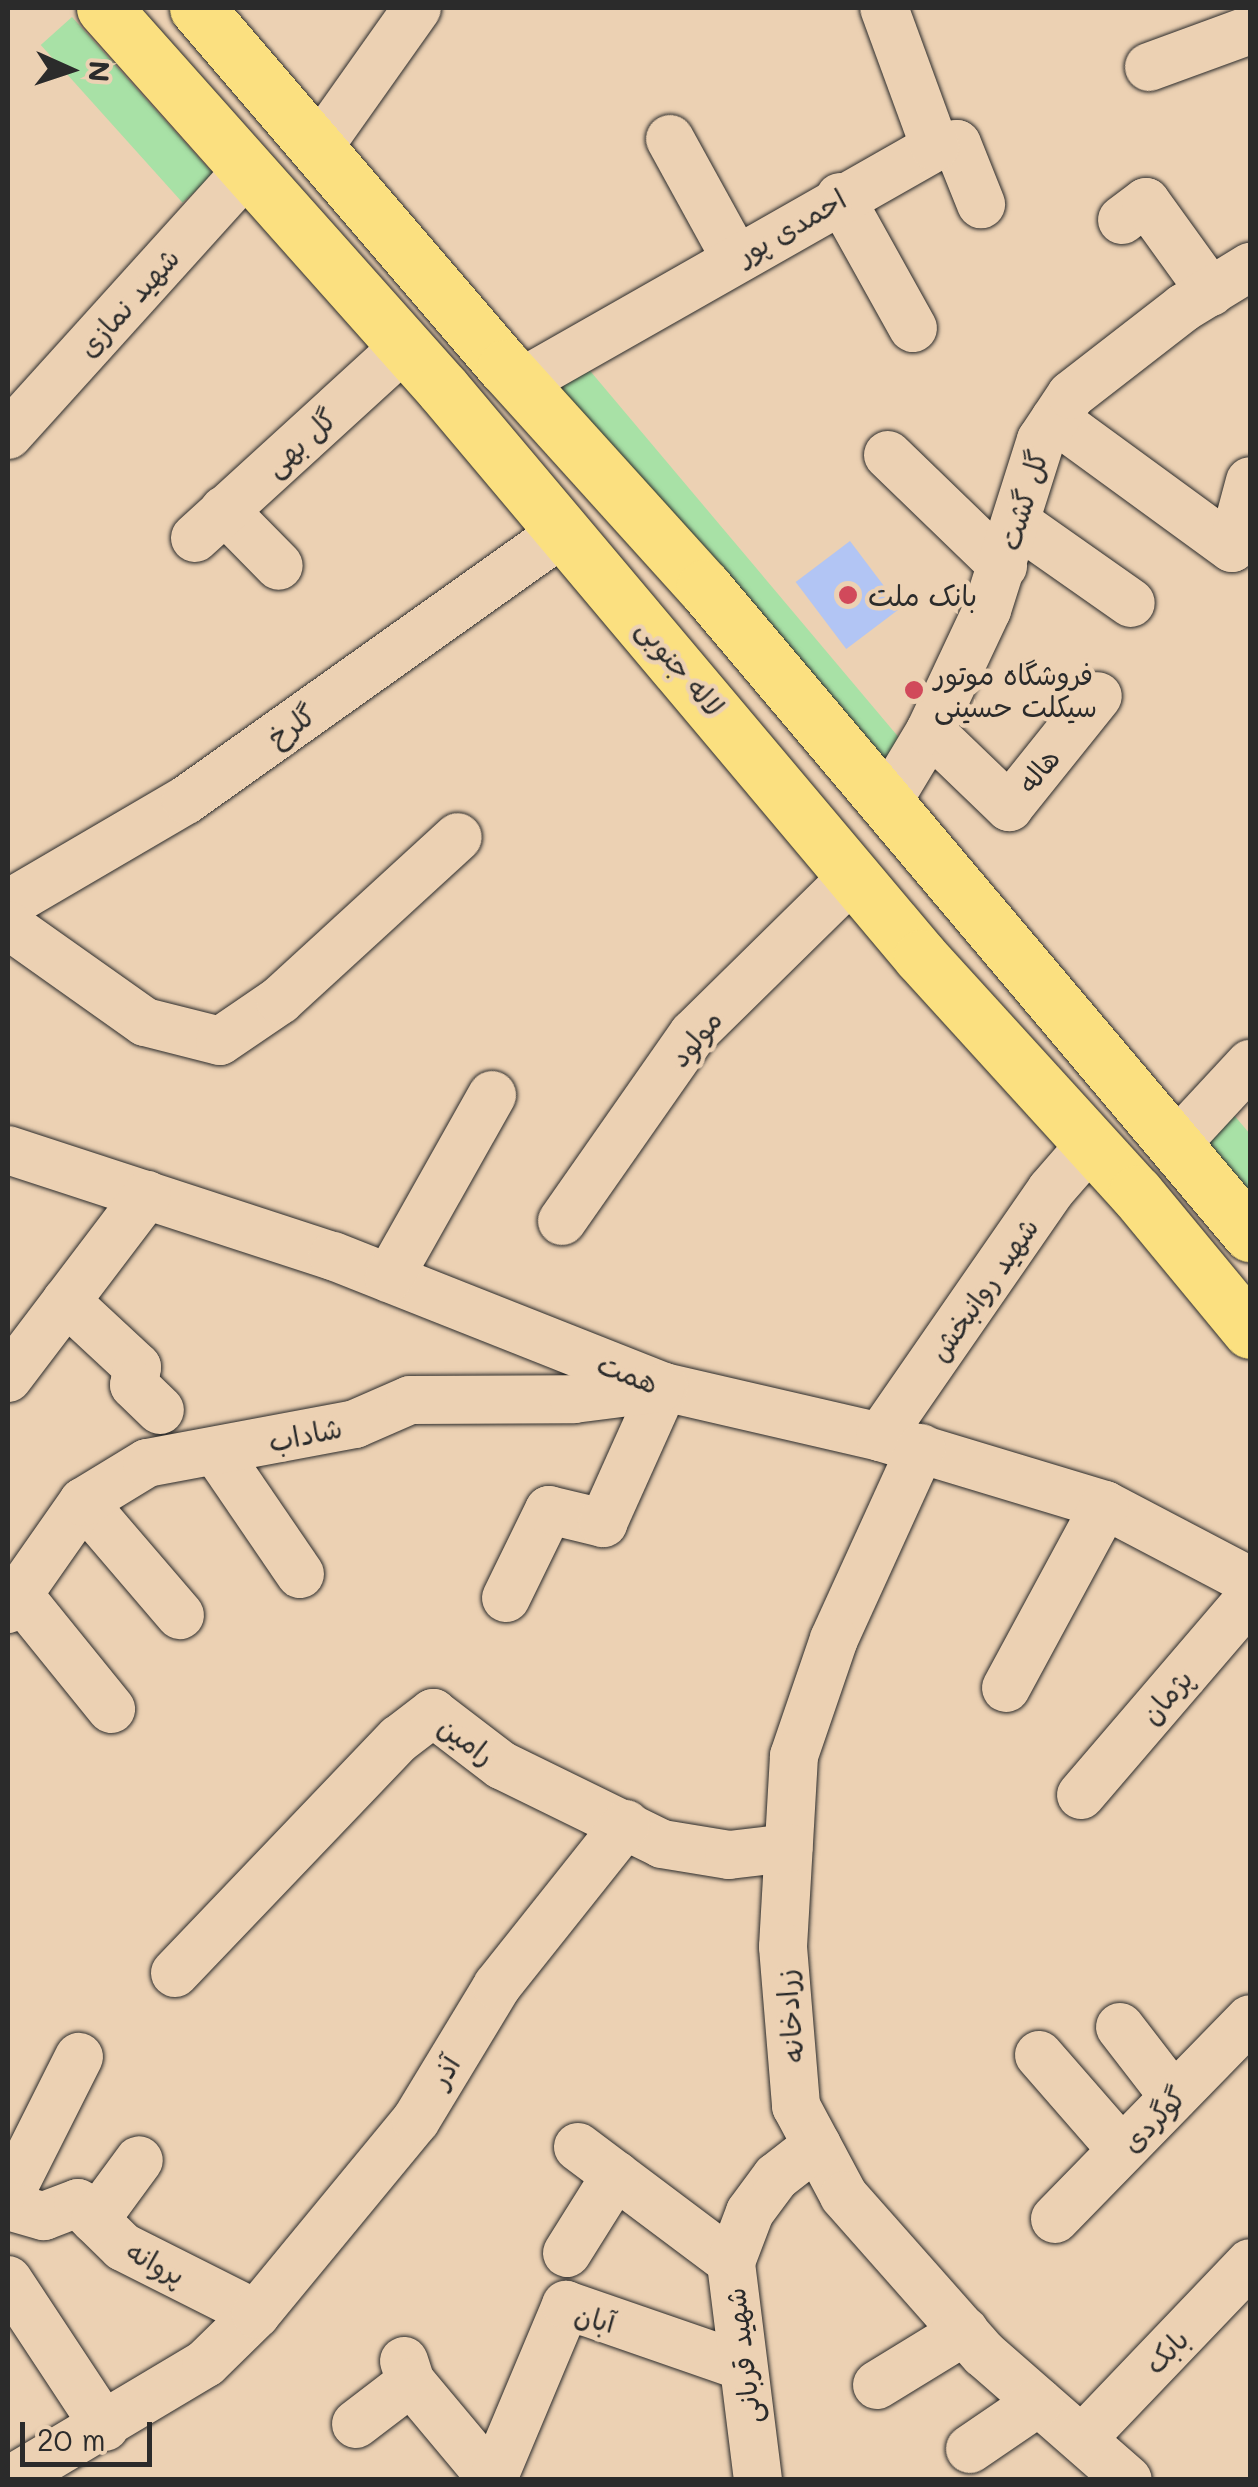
<!DOCTYPE html>
<meta charset="utf-8">
<style>
body{margin:0}
#map{position:relative;width:1258px;height:2487px;overflow:hidden;background:#ecd1b3;font-family:Mali,"Playpen Sans Arabic",sans-serif}
div>[style]{position:absolute}
.green>*{inset:0;background:#a8e1a6;transform-origin:0 0}
.building>*{inset:0;background:#b2c5f4;transform-origin:0 0}
.roads{filter:drop-shadow(0 0 2px #2b2b2b) drop-shadow(0 0 2px #2b2b2b)}
.minor>*{height:48px;margin:-24px;padding:0 24px;transform-origin:24px;border-radius:24px;background:#ecd1b3}
.major>*{height:55px;margin:-27.5px;padding:0 27.5px;transform-origin:27.5px;border-radius:27.5px;background:#fbe080}
.dots>*{width:28px;height:28px;translate:-50% -50%;box-sizing:border-box;border:5px solid #ecd1b3;border-radius:50%}
span{translate:-50% -50%;white-space:nowrap;text-align:center;line-height:1.15;-webkit-text-stroke:9px #ecd1b3;paint-order:stroke}
.street-label{font-size:28px;color:#2b2b2b}
.poi-label{font-size:28px;color:#2b2b2b}
.left{translate:0 -50%;text-align:left}
.frame{position:absolute;inset:0;border:10px solid #2b2b2b;pointer-events:none}
.north{position:absolute;left:20px;top:20px;width:100px;height:100px;-webkit-text-stroke:8px #ecd1b3;paint-order:stroke;rotate:93deg;font-size:28px;font-weight:700;line-height:40px;text-align:center;color:#2b2b2b}
.north::after{content:'';display:block;margin:auto;width:35px;height:45px;background:#2b2b2b;clip-path:polygon(50% 0,100% 100%,50% 72%,0 100%)}
.scale{position:absolute;left:20px;top:2422px;width:132px;height:45px;box-sizing:border-box;border:5px solid #2b2b2b;border-top:0;padding-left:12px;font-size:30px;line-height:35px;white-space:nowrap;color:#2b2b2b;-webkit-text-stroke:8px #ecd1b3;paint-order:stroke}
</style>
<div id="map">
<div class="green">
<div style="left:72px;top:17px;width:212px;height:42px;rotate:48deg"></div>
<div style="clip-path:polygon(586px 366px,901px 740px,883px 775px,550px 387px)"></div>
<div style="clip-path:polygon(1233px 1114px,1250px 1134px,1250px 1202px,1199px 1143px)"></div>
</div>
<div class="building">
<div style="left:850px;top:541px;width:84px;height:68px;rotate:53deg"></div>
</div>
<div class="roads">
<div class="minor">
<div style="left:1149px;top:67px;width:108px;rotate:-20.1deg"></div>
<div style="left:670px;top:139px;width:137px;rotate:61.2deg"></div>
<div style="left:935px;top:147px;width:22px;rotate:-8deg"></div>
<div style="left:957px;top:144px;width:65px;rotate:68.2deg"></div>
<div style="left:318px;top:148px;width:171px;rotate:-54.7deg"></div>
<div style="left:840px;top:197px;width:150px;rotate:60.9deg"></div>
<div style="left:1122px;top:220px;width:30px;rotate:-37deg"></div>
<div style="left:1146px;top:202px;width:111px;rotate:54.2deg"></div>
<div style="left:520px;top:383px;width:477px;rotate:-29.6deg"></div>
<div style="left:935px;top:147px;width:148px;rotate:-110.1deg"></div>
<div style="left:1055px;top:419px;width:219px;rotate:36.1deg"></div>
<div style="left:1232px;top:548px;width:69px;rotate:-75deg"></div>
<div style="left:8px;top:435px;width:358px;rotate:-47.9deg"></div>
<div style="left:888px;top:455px;width:160px;rotate:44deg"></div>
<div style="left:224px;top:510px;width:78px;rotate:45.5deg"></div>
<div style="left:1017px;top:523px;width:139px;rotate:35.1deg"></div>
<div style="left:195px;top:538px;width:285px;rotate:-42.4deg"></div>
<div style="left:930px;top:731px;width:110px;rotate:43.9deg"></div>
<div style="left:1009px;top:807px;width:142px;rotate:-51.3deg"></div>
<div style="left:885px;top:806px;width:87px;rotate:-59deg"></div>
<div style="left:930px;top:731px;width:134px;rotate:-64.8deg"></div>
<div style="left:987px;top:610px;width:178px;rotate:-72.4deg"></div>
<div style="left:1041px;top:440px;width:54px;rotate:-56.3deg"></div>
<div style="left:1071px;top:395px;width:142px;rotate:-37.8deg"></div>
<div style="left:1183px;top:308px;width:79px;rotate:-31.5deg"></div>
<div style="left:8px;top:904px;width:206px;rotate:-30.3deg"></div>
<div style="left:186px;top:800px;width:465px;rotate:-35.4deg"></div>
<div style="left:8px;top:925px;width:168px;rotate:35.3deg"></div>
<div style="left:145px;top:1022px;width:77px;rotate:14.2deg"></div>
<div style="left:220px;top:1041px;width:73px;rotate:-34.3deg"></div>
<div style="left:280px;top:1000px;width:241px;rotate:-42.5deg"></div>
<div style="left:1174px;top:1146px;width:112px;rotate:-47.2deg"></div>
<div style="left:8px;top:1150px;width:342px;rotate:18.1deg"></div>
<div style="left:333px;top:1256px;width:356px;rotate:21.6deg"></div>
<div style="left:664px;top:1387px;width:222px;rotate:13deg"></div>
<div style="left:880px;top:1437px;width:235px;rotate:16.8deg"></div>
<div style="left:1105px;top:1505px;width:164px;rotate:27.7deg"></div>
<div style="left:562px;top:1221px;width:228px;rotate:-55deg"></div>
<div style="left:693px;top:1034px;width:226px;rotate:-44.5deg"></div>
<div style="left:389px;top:1278px;width:210px;rotate:-60.6deg"></div>
<div style="left:66px;top:1301px;width:97px;rotate:42.9deg"></div>
<div style="left:137px;top:1367px;width:18px;rotate:99deg"></div>
<div style="left:134px;top:1385px;width:36px;rotate:44deg"></div>
<div style="left:8px;top:1378px;width:230px;rotate:-52.8deg"></div>
<div style="left:880px;top:1437px;width:300px;rotate:-55.3deg"></div>
<div style="left:1051px;top:1190px;width:61px;rotate:-49deg"></div>
<div style="left:921px;top:1448px;width:210px;rotate:114.5deg"></div>
<div style="left:834px;top:1639px;width:124px;rotate:108.9deg"></div>
<div style="left:794px;top:1756px;width:191px;rotate:93.3deg"></div>
<div style="left:783px;top:1947px;width:160px;rotate:85.3deg"></div>
<div style="left:796px;top:2106px;width:102px;rotate:61.9deg"></div>
<div style="left:844px;top:2196px;width:211px;rotate:48.5deg"></div>
<div style="left:984px;top:2354px;width:191px;rotate:41.2deg"></div>
<div style="left:216px;top:1451px;width:149px;rotate:55.7deg"></div>
<div style="left:83px;top:1502px;width:149px;rotate:49.4deg"></div>
<div style="left:18px;top:1594px;width:148px;rotate:51deg"></div>
<div style="left:506px;top:1598px;width:98px;rotate:-64deg"></div>
<div style="left:549px;top:1510px;width:56px;rotate:13.5deg"></div>
<div style="left:603px;top:1523px;width:149px;rotate:-65.8deg"></div>
<div style="left:8px;top:1609px;width:131px;rotate:-55deg"></div>
<div style="left:83px;top:1502px;width:75px;rotate:-31.4deg"></div>
<div style="left:147px;top:1463px;width:212px;rotate:-10.6deg"></div>
<div style="left:355px;top:1424px;width:60px;rotate:-23.6deg"></div>
<div style="left:410px;top:1400px;width:164px;rotate:-0.3deg"></div>
<div style="left:574px;top:1399px;width:87px;rotate:-7.3deg"></div>
<div style="left:1006px;top:1688px;width:208px;rotate:-61.6deg"></div>
<div style="left:1081px;top:1795px;width:260px;rotate:-49.4deg"></div>
<div style="left:175px;top:1973px;width:324px;rotate:-46.3deg"></div>
<div style="left:399px;top:1739px;width:43px;rotate:-37.4deg"></div>
<div style="left:433px;top:1713px;width:86px;rotate:37.4deg"></div>
<div style="left:501px;top:1765px;width:179px;rotate:26.1deg"></div>
<div style="left:662px;top:1844px;width:68px;rotate:9.3deg"></div>
<div style="left:729px;top:1855px;width:60px;rotate:-6.7deg"></div>
<div style="left:1120px;top:2027px;width:88px;rotate:52.4deg"></div>
<div style="left:1039px;top:2055px;width:126px;rotate:48.9deg"></div>
<div style="left:578px;top:2147px;width:191px;rotate:36.9deg"></div>
<div style="left:8px;top:2198px;width:158px;rotate:-63.3deg"></div>
<div style="left:8px;top:2206px;width:37px;rotate:16deg"></div>
<div style="left:44px;top:2216px;width:36px;rotate:-21deg"></div>
<div style="left:78px;top:2203px;width:63px;rotate:44.4deg"></div>
<div style="left:123px;top:2247px;width:149px;rotate:26.7deg"></div>
<div style="left:1055px;top:2219px;width:279px;rotate:-45.7deg"></div>
<div style="left:95px;top:2220px;width:74px;rotate:-53.7deg"></div>
<div style="left:567px;top:2253px;width:92px;rotate:-57.9deg"></div>
<div style="left:8px;top:2280px;width:176px;rotate:56.6deg"></div>
<div style="left:404px;top:2361px;width:22px;rotate:72deg"></div>
<div style="left:411px;top:2382px;width:128px;rotate:50.1deg"></div>
<div style="left:877px;top:2385px;width:103px;rotate:-31.5deg"></div>
<div style="left:356px;top:2424px;width:69px;rotate:-37.4deg"></div>
<div style="left:1082px;top:2439px;width:243px;rotate:-46.3deg"></div>
<div style="left:970px;top:2449px;width:83px;rotate:-34.3deg"></div>
<div style="left:493px;top:2479px;width:189px;rotate:-67.2deg"></div>
<div style="left:566px;top:2305px;width:186px;rotate:19.1deg"></div>
<div style="left:10px;top:2480px;width:228px;rotate:-30.8deg"></div>
<div style="left:206px;top:2363px;width:70px;rotate:-44.4deg"></div>
<div style="left:256px;top:2314px;width:251px;rotate:-50.5deg"></div>
<div style="left:416px;top:2120px;width:157px;rotate:-58.8deg"></div>
<div style="left:497px;top:1986px;width:207px;rotate:-51.5deg"></div>
<div style="left:758px;top:2480px;width:220px;rotate:-97.1deg"></div>
<div style="left:731px;top:2262px;width:53px;rotate:-69.2deg"></div>
<div style="left:750px;top:2212px;width:44px;rotate:-53.4deg"></div>
<div style="left:776px;top:2177px;width:52px;rotate:-38deg"></div>
</div>
<div class="major">
<div style="left:104px;top:8px;width:510px;rotate:48.34deg"></div>
<div style="left:443px;top:389px;width:742px;rotate:49.92deg"></div>
<div style="left:921px;top:957px;width:319px;rotate:47.7deg"></div>
<div style="left:1136px;top:1193px;width:179px;rotate:50.4deg"></div>
<div style="left:197px;top:8px;width:473px;rotate:49.4deg"></div>
<div style="left:505px;top:367px;width:297px;rotate:47.9deg"></div>
<div style="left:704px;top:587px;width:847px;rotate:49.84deg"></div>
</div>
</div>
<div class="dots">
<div style="left:848px;top:595px;background:#d1495b"></div>
<div style="left:914px;top:690px;background:#d1495b"></div>
</div>
<div class="street-label">
<span style="left:791px;top:226px;rotate:-30deg">احمدی پور</span>
<span style="left:128px;top:302px;rotate:-48deg">شهید نمازی</span>
<span style="left:300px;top:442px;rotate:-42deg">گل بهی</span>
<span style="left:1023px;top:500px;rotate:-73deg">گل گشت</span>
<span style="left:681px;top:667px;rotate:50deg">لاله جنوبی</span>
<span style="left:291px;top:725px;rotate:-35deg">گلرخ</span>
<span style="left:1038px;top:770px;rotate:-51deg">هاله</span>
<span style="left:695px;top:1038px;rotate:-50deg">مولود</span>
<span style="left:983px;top:1289px;rotate:-55deg">شهید روانبخش</span>
<span style="left:628px;top:1373px;rotate:21deg">همت</span>
<span style="left:305px;top:1434px;rotate:-12deg">شاداب</span>
<span style="left:1166px;top:1696px;rotate:-49deg">پژمان</span>
<span style="left:467px;top:1740px;rotate:36deg">رامین</span>
<span style="left:789px;top:2016px;rotate:-95deg">زرادخانه</span>
<span style="left:444px;top:2071px;rotate:-59deg">آذر</span>
<span style="left:1153px;top:2119px;rotate:-46deg">گوگردی</span>
<span style="left:156px;top:2262px;rotate:28deg">پروانه</span>
<span style="left:595px;top:2318px;rotate:14deg">آبان</span>
<span style="left:1166px;top:2351px;rotate:-46deg">بابک</span>
<span style="left:742px;top:2356px;rotate:-97deg">شهید قربانی</span>
</div>
<div class="poi-label">
<span class="left" style="left:868px;top:595px">بانک ملت</span>
<span class="left" style="left:934px;top:690px">فروشگاه موتور<br>سیکلت حسینی</span>
</div>
<div class="frame"></div>
<div class="north">N</div>
<div class="scale">20 m</div>
</div>
